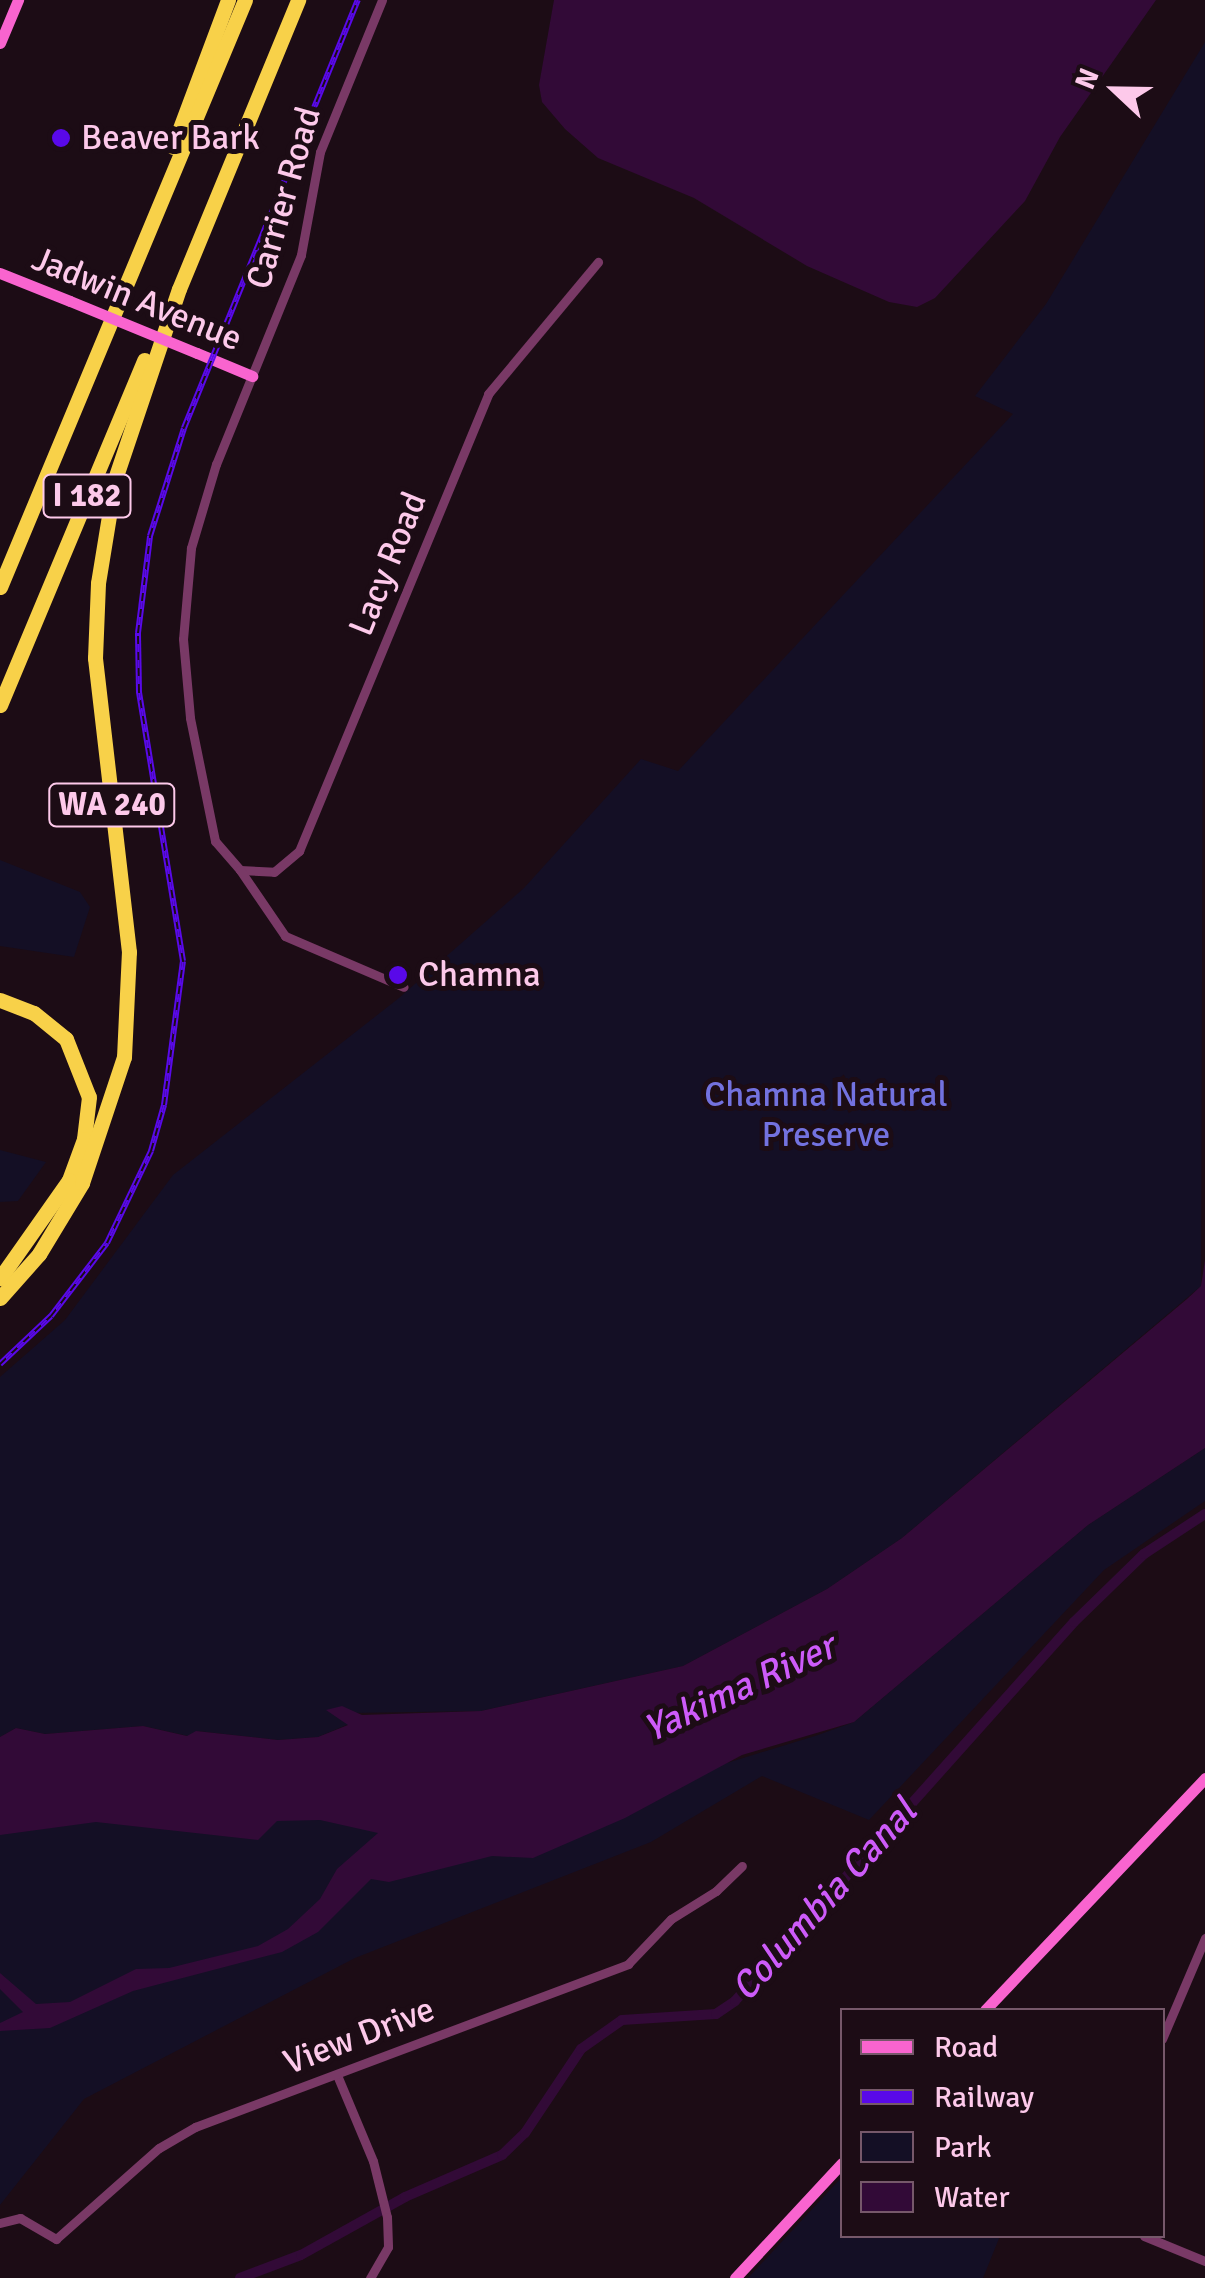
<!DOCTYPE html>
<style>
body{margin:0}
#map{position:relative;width:1205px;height:2278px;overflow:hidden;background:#1c0c15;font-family:Signika,sans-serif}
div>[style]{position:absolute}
.green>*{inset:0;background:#140f25}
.water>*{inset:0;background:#320a37}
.canal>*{height:10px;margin:-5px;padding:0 5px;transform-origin:5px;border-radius:5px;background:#320a37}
.street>*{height:9px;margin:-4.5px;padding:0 4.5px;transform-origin:4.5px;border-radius:4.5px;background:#793966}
.secondary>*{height:11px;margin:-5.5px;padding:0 5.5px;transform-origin:5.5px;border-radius:5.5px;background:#f964cf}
.highway>*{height:15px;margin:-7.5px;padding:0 7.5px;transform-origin:7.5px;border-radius:7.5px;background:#f8d149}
.rail>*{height:6px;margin-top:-3px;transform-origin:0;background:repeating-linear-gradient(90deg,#1c0c15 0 8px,#5909e9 0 16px);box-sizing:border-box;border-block:2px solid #5909e9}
.secondary-bridge>*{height:11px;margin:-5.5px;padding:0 5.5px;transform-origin:5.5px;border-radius:5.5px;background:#f964cf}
.dots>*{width:28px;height:28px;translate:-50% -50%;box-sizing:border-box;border:5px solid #1c0c15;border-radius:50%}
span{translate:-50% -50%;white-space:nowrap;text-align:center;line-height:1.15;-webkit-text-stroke:10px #1c0c15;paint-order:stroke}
.shield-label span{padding:2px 8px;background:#1c0c15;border:2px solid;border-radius:8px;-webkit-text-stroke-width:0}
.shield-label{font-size:32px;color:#fdc9ea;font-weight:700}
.poi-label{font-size:35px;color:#fdc9ea}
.left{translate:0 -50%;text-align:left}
.street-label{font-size:35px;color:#fdc9ea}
.park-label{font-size:35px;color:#7372df}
.water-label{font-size:38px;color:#cd5bf9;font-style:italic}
.legend{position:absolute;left:840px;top:2008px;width:325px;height:230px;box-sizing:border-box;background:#1c0c15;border:2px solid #76586a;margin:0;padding:12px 18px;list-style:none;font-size:30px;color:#fdc9ea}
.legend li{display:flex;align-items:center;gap:20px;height:50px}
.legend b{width:50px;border:2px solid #76586a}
.north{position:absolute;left:1065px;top:40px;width:100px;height:100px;-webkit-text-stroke:8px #1c0c15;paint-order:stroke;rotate:292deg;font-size:28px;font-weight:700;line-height:40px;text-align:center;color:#fdc9ea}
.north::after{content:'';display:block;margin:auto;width:35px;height:45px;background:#fdc9ea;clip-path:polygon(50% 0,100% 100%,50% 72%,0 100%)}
</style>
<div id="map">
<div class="green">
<div style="clip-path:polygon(1205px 42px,1201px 1286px,902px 1538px,827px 1589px,683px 1666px,481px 1711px,349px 1713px,339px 1718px,349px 1724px,318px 1737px,278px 1740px,197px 1731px,188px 1736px,143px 1726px,45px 1734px,16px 1728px,0 1737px,0 1377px,65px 1320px,173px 1175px,399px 998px,524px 888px,641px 759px,678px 771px,1013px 414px,975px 396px,1046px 304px)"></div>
<div style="clip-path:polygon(0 860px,80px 892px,90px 907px,74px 957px,0 946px)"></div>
<div style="clip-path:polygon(0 1150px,46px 1162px,18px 1201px,0 1202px)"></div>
<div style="clip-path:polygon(1205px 1448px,1205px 1501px,1104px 1570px,869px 1820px,762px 1776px,651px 1842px,355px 1958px,84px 2099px,0 2205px,0 1821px,727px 1763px,818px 1735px,854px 1722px,1088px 1525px)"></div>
<div style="clip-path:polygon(842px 2177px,842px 2236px,1000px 2236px,983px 2278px,748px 2278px)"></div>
</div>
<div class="water">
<div style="clip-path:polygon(554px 0,1156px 0,1060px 137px,1025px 201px,935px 298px,917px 307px,889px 302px,807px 266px,694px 198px,598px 158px,565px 129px,542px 102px,539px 85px)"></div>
<div style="clip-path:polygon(1205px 1260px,1205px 1448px,1088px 1525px,854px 1722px,742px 1755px,625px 1818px,533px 1858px,492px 1856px,389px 1882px,371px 1879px,318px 1932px,282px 1952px,133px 1991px,50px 2028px,0 2031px,0 2023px,23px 2012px,0 1989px,0 1973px,36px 2004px,70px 2002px,136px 1969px,169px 1968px,258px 1946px,288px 1929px,320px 1899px,337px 1869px,378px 1833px,320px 1820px,277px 1821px,258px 1840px,96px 1822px,0 1835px,0 1737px,16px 1728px,45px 1734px,143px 1726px,187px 1736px,196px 1731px,278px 1740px,318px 1737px,348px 1725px,326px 1710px,342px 1706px,362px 1715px,481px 1711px,683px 1666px,827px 1589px,902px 1538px,1187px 1299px,1201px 1286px)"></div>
</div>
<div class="canal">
<div style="left:240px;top:2278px;width:65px;rotate:-20.7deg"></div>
<div style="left:301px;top:2255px;width:119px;rotate:-29.1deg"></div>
<div style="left:405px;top:2197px;width:106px;rotate:-23.4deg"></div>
<div style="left:502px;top:2155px;width:32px;rotate:-44deg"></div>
<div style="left:525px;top:2133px;width:101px;rotate:-56.3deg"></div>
<div style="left:581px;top:2049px;width:50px;rotate:-35.3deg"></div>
<div style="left:622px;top:2020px;width:94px;rotate:-3.7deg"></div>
<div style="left:716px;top:2014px;width:23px;rotate:-34deg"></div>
<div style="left:735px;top:2001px;width:508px;rotate:-48.19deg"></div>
<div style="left:1074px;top:1622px;width:98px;rotate:-44.2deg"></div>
<div style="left:1144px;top:1554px;width:73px;rotate:-33.3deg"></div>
</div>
<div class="street">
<div style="left:382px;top:0;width:164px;rotate:112.2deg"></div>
<div style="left:320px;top:152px;width:105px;rotate:100.5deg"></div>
<div style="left:301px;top:255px;width:226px;rotate:112.1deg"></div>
<div style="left:216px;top:464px;width:88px;rotate:106.6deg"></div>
<div style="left:191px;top:548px;width:91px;rotate:95deg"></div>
<div style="left:183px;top:639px;width:79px;rotate:84.9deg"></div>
<div style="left:190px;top:718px;width:126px;rotate:78.5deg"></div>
<div style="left:215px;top:841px;width:38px;rotate:49deg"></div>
<div style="left:240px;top:870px;width:34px;rotate:3deg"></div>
<div style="left:274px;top:872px;width:33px;rotate:-40deg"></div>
<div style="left:299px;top:851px;width:495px;rotate:-67.5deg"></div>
<div style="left:488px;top:394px;width:172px;rotate:-50.2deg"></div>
<div style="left:240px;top:870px;width:80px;rotate:55.7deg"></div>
<div style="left:285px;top:936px;width:129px;rotate:23.2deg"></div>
<div style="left:1162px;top:2039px;width:110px;rotate:-66.9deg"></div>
<div style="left:337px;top:2075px;width:93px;rotate:67.3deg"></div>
<div style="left:373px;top:2161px;width:58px;rotate:76deg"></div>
<div style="left:387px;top:2217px;width:30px;rotate:88deg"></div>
<div style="left:388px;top:2247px;width:36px;rotate:120deg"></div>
<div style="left:0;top:2223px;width:21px;rotate:-14deg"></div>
<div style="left:20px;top:2218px;width:42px;rotate:30.3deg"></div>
<div style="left:56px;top:2239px;width:137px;rotate:-41.5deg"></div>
<div style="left:159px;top:2148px;width:42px;rotate:-30.3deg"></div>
<div style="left:195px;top:2127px;width:463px;rotate:-20.6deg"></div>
<div style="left:628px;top:1964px;width:62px;rotate:-46.3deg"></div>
<div style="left:671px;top:1919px;width:53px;rotate:-31.9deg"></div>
<div style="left:716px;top:1891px;width:36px;rotate:-44deg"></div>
<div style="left:1144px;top:2236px;width:66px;rotate:22.3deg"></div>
</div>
<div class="secondary">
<div style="left:0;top:43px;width:47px;rotate:-67.3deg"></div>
<div style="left:0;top:273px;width:75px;rotate:21.8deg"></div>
<div style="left:197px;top:353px;width:60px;rotate:22.7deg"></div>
<div style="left:985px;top:2010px;width:320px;rotate:-46.5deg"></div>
<div style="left:735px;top:2278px;width:157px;rotate:-47.1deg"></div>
</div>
<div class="highway">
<div style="left:173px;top:147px;width:157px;rotate:-69.5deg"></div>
<div style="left:0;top:587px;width:636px;rotate:-67.35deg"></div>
<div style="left:0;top:705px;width:374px;rotate:-67.3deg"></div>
<div style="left:0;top:1000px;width:36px;rotate:21deg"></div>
<div style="left:34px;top:1013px;width:41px;rotate:39.1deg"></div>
<div style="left:66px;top:1039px;width:62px;rotate:68.4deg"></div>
<div style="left:89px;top:1097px;width:42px;rotate:96.8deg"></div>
<div style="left:84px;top:1139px;width:44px;rotate:110.1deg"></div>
<div style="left:69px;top:1180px;width:120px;rotate:125.1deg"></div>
<div style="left:0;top:1298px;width:59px;rotate:-48.4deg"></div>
<div style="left:39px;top:1254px;width:83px;rotate:-58.8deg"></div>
<div style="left:82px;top:1183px;width:133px;rotate:-71.6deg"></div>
<div style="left:124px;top:1057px;width:105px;rotate:-87.3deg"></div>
<div style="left:129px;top:952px;width:296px;rotate:-96.6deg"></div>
<div style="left:95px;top:658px;width:75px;rotate:-87.7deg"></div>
<div style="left:98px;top:583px;width:105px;rotate:-80.7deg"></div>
<div style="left:115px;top:479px;width:200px;rotate:-71.4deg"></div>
<div style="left:179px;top:289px;width:313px;rotate:-67.6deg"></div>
</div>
<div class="rail">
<div style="left:0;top:1364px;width:70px;rotate:-43.3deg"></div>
<div style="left:51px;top:1316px;width:92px;rotate:-52.5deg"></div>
<div style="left:107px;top:1243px;width:102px;rotate:-64.4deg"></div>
<div style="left:151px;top:1151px;width:48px;rotate:-74.2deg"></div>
<div style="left:164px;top:1105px;width:145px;rotate:-82.5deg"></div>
<div style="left:183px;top:961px;width:273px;rotate:-99.3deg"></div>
<div style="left:139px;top:692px;width:59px;rotate:-91deg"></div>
<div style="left:138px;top:633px;width:98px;rotate:-82.9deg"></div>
<div style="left:150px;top:536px;width:113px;rotate:-72.5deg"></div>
<div style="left:184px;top:428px;width:462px;rotate:-67.9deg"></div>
</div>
<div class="secondary-bridge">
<div style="left:70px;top:301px;width:137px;rotate:22.3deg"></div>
</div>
<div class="dots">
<div style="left:61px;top:138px;background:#5909e9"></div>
<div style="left:398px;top:975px;background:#5909e9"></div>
</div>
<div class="shield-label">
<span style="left:87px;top:496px">I 182</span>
<span style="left:112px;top:805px">WA 240</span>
</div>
<div class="poi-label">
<span class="left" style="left:81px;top:138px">Beaver Bark</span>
<span class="left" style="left:418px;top:975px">Chamna</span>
</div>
<div class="street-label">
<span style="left:284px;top:198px;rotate:-74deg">Carrier Road</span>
<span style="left:137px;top:299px;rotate:22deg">Jadwin Avenue</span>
<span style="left:388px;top:564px;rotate:-68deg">Lacy Road</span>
<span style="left:359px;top:2036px;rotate:-21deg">View Drive</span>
</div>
<div class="park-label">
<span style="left:826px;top:1115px">Chamna Natural<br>Preserve</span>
</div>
<div class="water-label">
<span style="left:739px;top:1688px;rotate:-25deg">Yakima River</span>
<span style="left:824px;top:1900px;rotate:-48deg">Columbia Canal</span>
</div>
<ul class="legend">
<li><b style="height:12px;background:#f964cf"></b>Road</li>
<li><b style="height:12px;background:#5909e9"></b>Railway</li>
<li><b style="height:28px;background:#140f25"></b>Park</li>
<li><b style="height:28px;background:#320a37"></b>Water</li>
</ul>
<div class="north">N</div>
</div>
